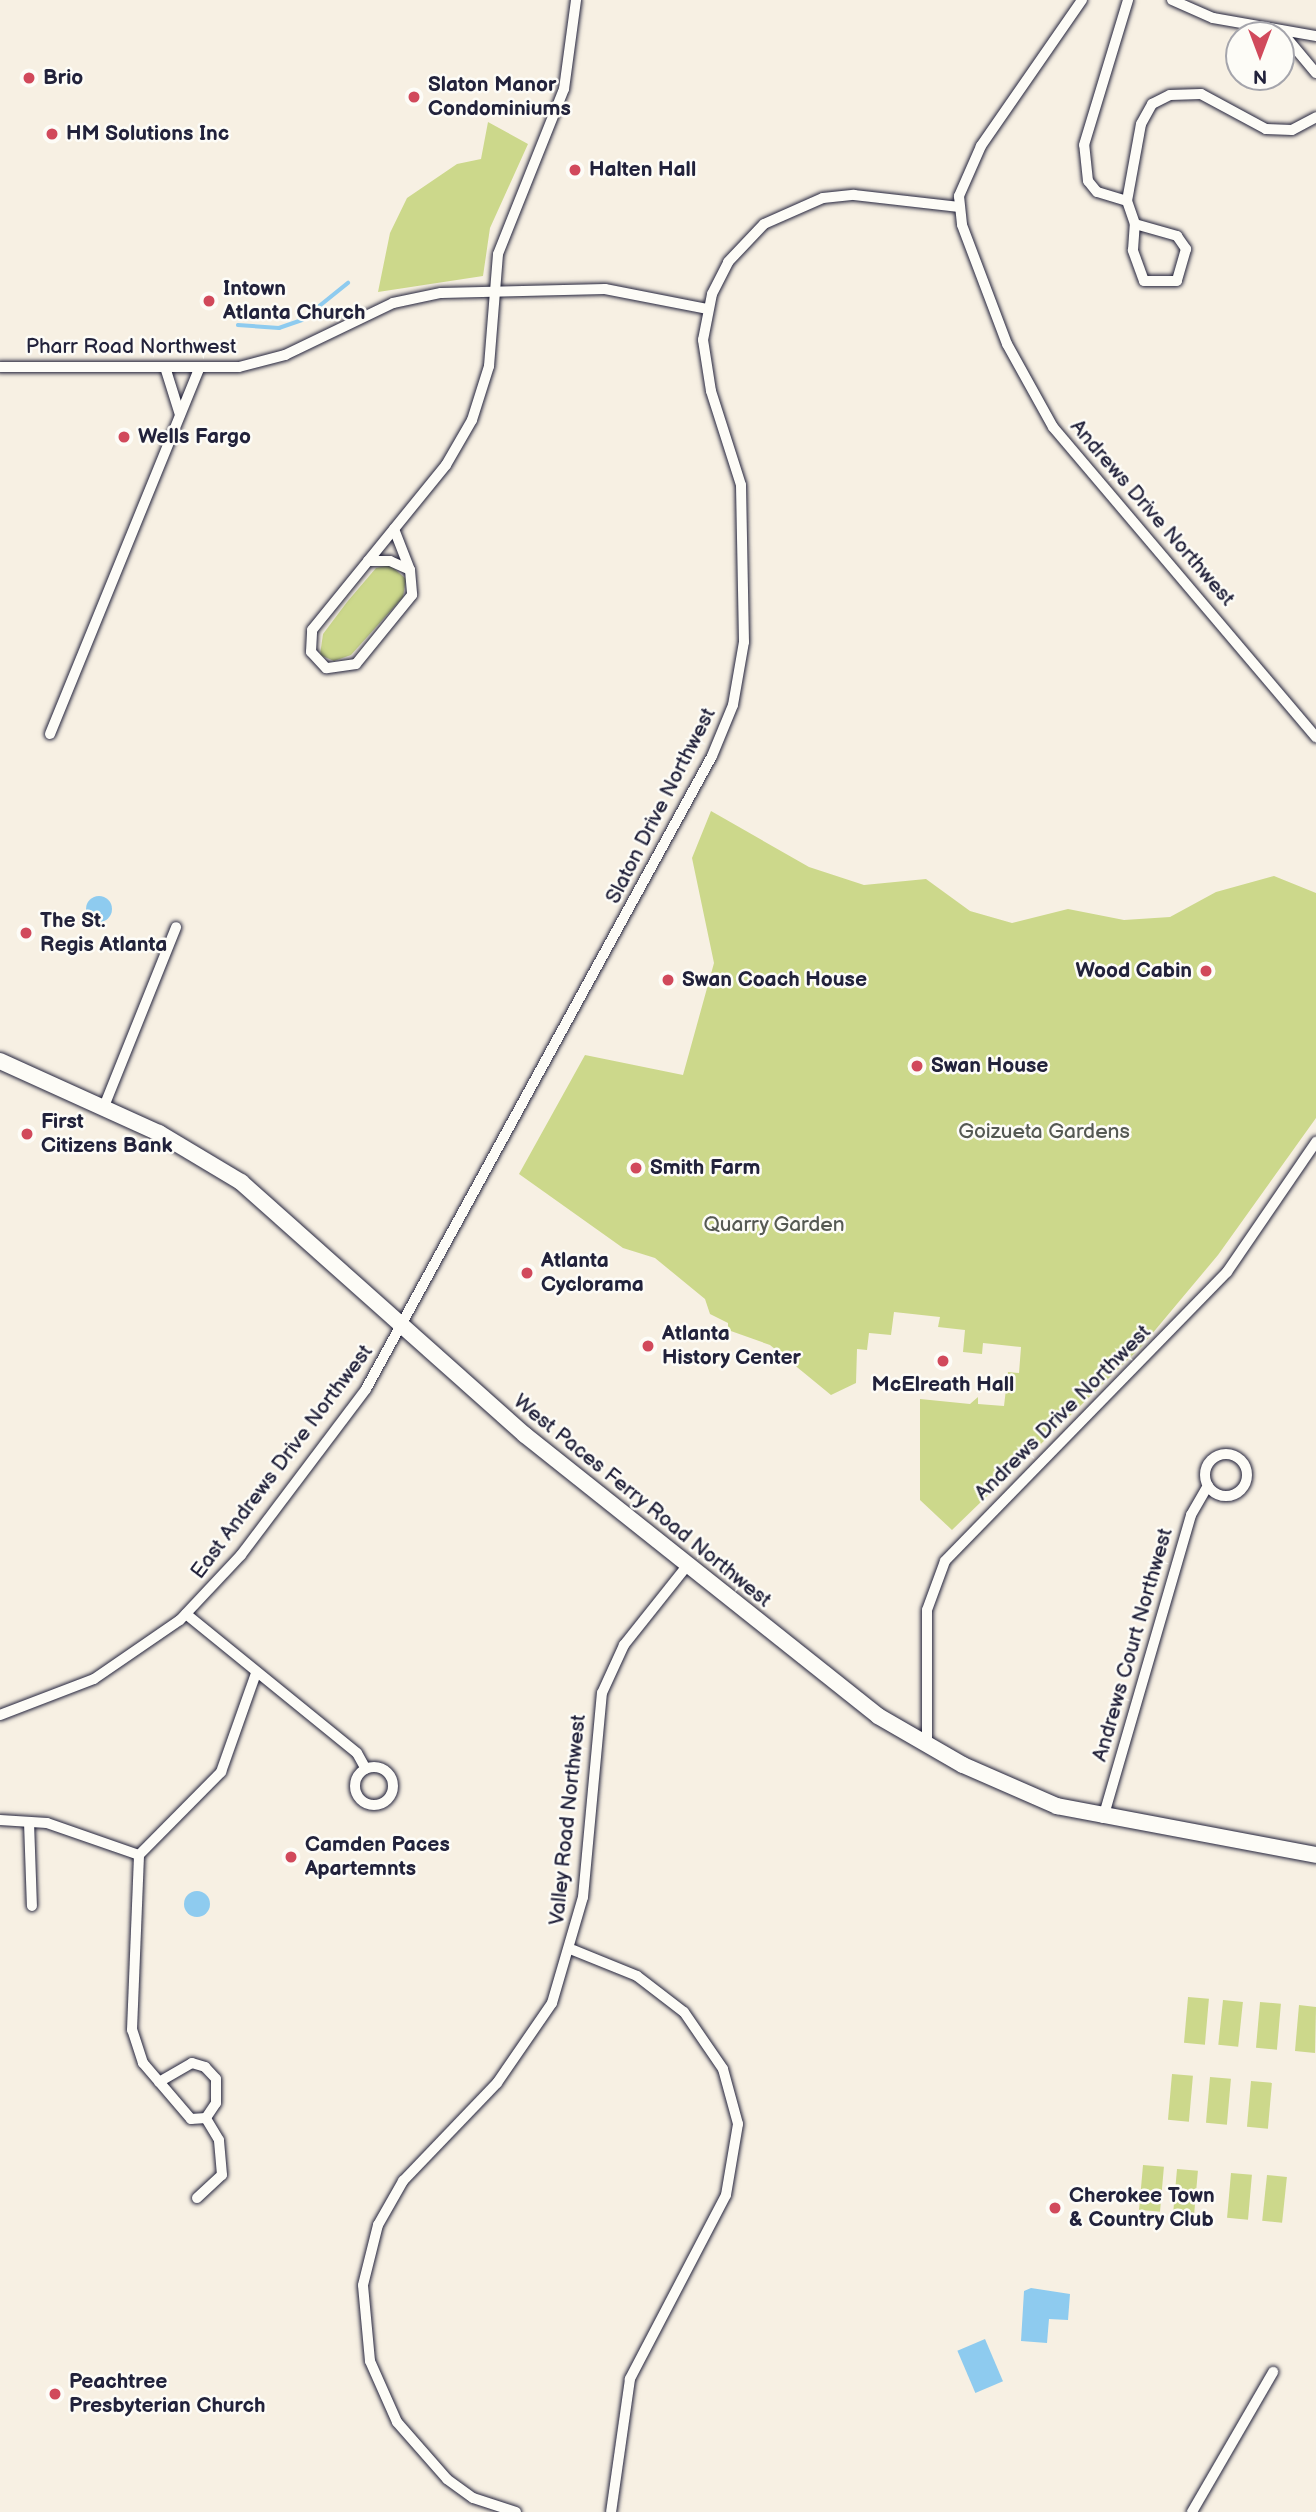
<!DOCTYPE html>
<style>
body{margin:0}
#map{position:relative;width:1316px;height:2512px;overflow:hidden;background:#f7f0e3;font-family:"Balsamiq Sans",sans-serif}
div>[style]{position:absolute}
.green>*{inset:0;background:#ccd88b;transform-origin:0 0}
.water>*{inset:0;background:#8ecbef;transform-origin:0 0}
.round{border-radius:50%}
.stream>*{height:3.5px;margin:-1.75px;padding:0 1.75px;transform-origin:1.75px;border-radius:1.75px;background:#8ecbef}
.roads{filter:drop-shadow(0 0 2px #22223b) drop-shadow(0 0 2px #22223b)}
.street>*{height:10px;margin:-5px;padding:0 5px;transform-origin:5px;border-radius:5px;background:#fdfcf7}
.street>.ring{margin:-5px;padding:0;box-sizing:content-box;background:none;border:10px solid #fdfcf7;border-radius:50%}
.secondary>*{height:16px;margin:-8px;padding:0 8px;transform-origin:8px;border-radius:8px;background:#fdfcf7}
.dots>*{width:19px;height:19px;translate:-50% -50%;box-sizing:border-box;border:4px solid #fdfcf7;border-radius:50%}
span{translate:-50% -50%;white-space:nowrap;text-align:center;line-height:1.15;-webkit-text-stroke:5px #fdfcf7;paint-order:stroke}
.poi-label{font-size:21px;color:#22223b;font-weight:700}
.left{translate:0 -50%;text-align:left}
.right{translate:-100% -50%;text-align:right}
.street-label{font-size:21px;color:#22223b}
.park-label{font-size:21px;color:#555953}
.north{position:absolute;left:1225px;top:21px;width:70px;height:70px;box-sizing:border-box;background:#fdfcf7;border:2px solid #a5a5ac;border-radius:50%;rotate:180deg;font-size:19px;font-weight:700;line-height:28px;text-align:center;color:#22223b}
.north::after{content:'';display:block;margin:auto;width:24px;height:32px;background:#d1495b;clip-path:polygon(50% 0,100% 100%,50% 72%,0 100%)}
</style>
<div id="map">
<div class="green">
<div style="clip-path:polygon(488px 122px,528px 144px,490px 228px,483px 276px,378px 292px,390px 233px,407px 198px,457px 164px,481px 159px)"></div>
<div style="clip-path:polygon(390px 565px,406px 579px,403px 597px,351px 655px,334px 661px,320px 655px,323px 634px,347px 602px,376px 568px)"></div>
<div style="clip-path:polygon(711px 811px,809px 867px,864px 885px,926px 879px,970px 911px,1012px 923px,1068px 909px,1124px 920px,1170px 917px,1216px 892px,1274px 876px,1316px 893px,1316px 1118px,1218px 1255px,1141px 1347px,952px 1530px,920px 1500px,920px 1399px,970px 1404px,978px 1397px,978px 1404px,1004px 1406px,1008px 1372px,1019px 1373px,1021px 1347px,983px 1343px,982px 1354px,963px 1352px,965px 1330px,938px 1327px,940px 1317px,894px 1312px,891px 1335px,869px 1333px,867px 1350px,857px 1349px,856px 1383px,831px 1395px,770px 1345px,728px 1330px,728px 1323px,710px 1314px,705px 1299px,655px 1258px,623px 1248px,519px 1174px,585px 1055px,683px 1075px,714px 963px,692px 858px)"></div>
<div style="left:1188px;top:1997px;width:21px;height:46px;rotate:5deg"></div>
<div style="left:1223px;top:2000px;width:20px;height:45px;rotate:6deg"></div>
<div style="left:1260px;top:2002px;width:21px;height:46px;rotate:5deg"></div>
<div style="clip-path:polygon(1299px 2005px,1316px 2007px,1315px 2053px,1295px 2051px)"></div>
<div style="left:1172px;top:2074px;width:21px;height:46px;rotate:5deg"></div>
<div style="left:1210px;top:2077px;width:21px;height:46px;rotate:5deg"></div>
<div style="left:1251px;top:2081px;width:21px;height:46px;rotate:5deg"></div>
<div style="left:1143px;top:2165px;width:21px;height:45px;rotate:5deg"></div>
<div style="left:1177px;top:2169px;width:21px;height:46px;rotate:5deg"></div>
<div style="left:1231px;top:2173px;width:21px;height:45px;rotate:5deg"></div>
<div style="left:1267px;top:2175px;width:20px;height:46px;rotate:6deg"></div>
</div>
<div class="water">
<div class="round" style="left:86px;top:896px;width:26px;height:26px"></div>
<div class="round" style="left:184px;top:1891px;width:26px;height:26px"></div>
<div style="clip-path:polygon(1031px 2288px,1070px 2294px,1068px 2320px,1049px 2319px,1047px 2343px,1021px 2341px,1024px 2291px)"></div>
<div style="left:985px;top:2339px;width:46px;height:30px;rotate:67deg"></div>
</div>
<div class="stream">
<div style="left:238px;top:325px;width:41px;rotate:4.2deg"></div>
<div style="left:279px;top:328px;width:24px;rotate:-19deg"></div>
<div style="left:302px;top:320px;width:59px;rotate:-38.8deg"></div>
</div>
<div class="roads">
<div class="street">
<div style="left:1082px;top:0;width:178px;rotate:124.7deg"></div>
<div style="left:981px;top:146px;width:55px;rotate:113.7deg"></div>
<div style="left:959px;top:196px;width:29px;rotate:84deg"></div>
<div style="left:962px;top:225px;width:127px;rotate:69.3deg"></div>
<div style="left:1007px;top:344px;width:95px;rotate:61deg"></div>
<div style="left:1053px;top:427px;width:407px;rotate:49.7deg"></div>
<div style="left:1172px;top:0;width:45px;rotate:23.7deg"></div>
<div style="left:1213px;top:18px;width:105px;rotate:9.9deg"></div>
<div style="left:1280px;top:30px;width:56px;rotate:50.1deg"></div>
<div style="left:1127px;top:201px;width:31px;rotate:-163deg"></div>
<div style="left:1097px;top:192px;width:14px;rotate:-129deg"></div>
<div style="left:1088px;top:181px;width:36px;rotate:-96deg"></div>
<div style="left:1084px;top:145px;width:152px;rotate:-73.1deg"></div>
<div style="left:1135px;top:224px;width:44px;rotate:15.9deg"></div>
<div style="left:1177px;top:236px;width:16px;rotate:55deg"></div>
<div style="left:1186px;top:249px;width:33px;rotate:106deg"></div>
<div style="left:1177px;top:281px;width:33px;rotate:180deg"></div>
<div style="left:1144px;top:281px;width:33px;rotate:-110deg"></div>
<div style="left:1133px;top:250px;width:26px;rotate:-86deg"></div>
<div style="left:1135px;top:224px;width:24px;rotate:-109deg"></div>
<div style="left:1127px;top:201px;width:78px;rotate:-79.7deg"></div>
<div style="left:1141px;top:124px;width:23px;rotate:-61deg"></div>
<div style="left:1152px;top:104px;width:20px;rotate:-27deg"></div>
<div style="left:1170px;top:95px;width:31px;rotate:-2deg"></div>
<div style="left:1201px;top:94px;width:74px;rotate:28.3deg"></div>
<div style="left:1266px;top:129px;width:26px;rotate:2deg"></div>
<div style="left:1292px;top:130px;width:27px;rotate:-28deg"></div>
<div style="left:0;top:367px;width:239px"></div>
<div style="left:239px;top:367px;width:48px;rotate:-14.6deg"></div>
<div style="left:285px;top:355px;width:120px;rotate:-25.7deg"></div>
<div style="left:393px;top:303px;width:49px;rotate:-11.8deg"></div>
<div style="left:441px;top:293px;width:164px;rotate:-1.4deg"></div>
<div style="left:605px;top:289px;width:105px;rotate:11deg"></div>
<div style="left:165px;top:367px;width:50px;rotate:72.6deg"></div>
<div style="left:394px;top:529px;width:44px;rotate:68.7deg"></div>
<div style="left:368px;top:561px;width:124px;rotate:-50.9deg"></div>
<div style="left:446px;top:465px;width:52px;rotate:-60deg"></div>
<div style="left:472px;top:420px;width:57px;rotate:-72.5deg"></div>
<div style="left:489px;top:366px;width:112px;rotate:-85.4deg"></div>
<div style="left:498px;top:254px;width:178px;rotate:-68.2deg"></div>
<div style="left:564px;top:89px;width:90px;rotate:-82.3deg"></div>
<div style="left:368px;top:561px;width:22px"></div>
<div style="left:390px;top:561px;width:22px;rotate:24deg"></div>
<div style="left:410px;top:570px;width:25px;rotate:85deg"></div>
<div style="left:412px;top:595px;width:89px;rotate:129.1deg"></div>
<div style="left:356px;top:664px;width:30px;rotate:172deg"></div>
<div style="left:326px;top:668px;width:22px;rotate:-133deg"></div>
<div style="left:311px;top:652px;width:22px;rotate:-87deg"></div>
<div style="left:312px;top:630px;width:89px;rotate:-50.9deg"></div>
<div style="left:50px;top:734px;width:395px;rotate:-67.8deg"></div>
<div style="left:103px;top:1109px;width:196px;rotate:-68.1deg"></div>
<div class="ring" style="left:1205px;top:1454px;width:32px;height:32px"></div>
<div style="left:186px;top:1614px;width:220px;rotate:39.1deg"></div>
<div style="left:357px;top:1753px;width:18px;rotate:61deg"></div>
<div style="left:0;top:1715px;width:101px;rotate:-21deg"></div>
<div style="left:94px;top:1679px;width:104px;rotate:-34.5deg"></div>
<div style="left:180px;top:1620px;width:89px;rotate:-46.8deg"></div>
<div style="left:241px;top:1555px;width:208px;rotate:-53deg"></div>
<div style="left:366px;top:1389px;width:721px;rotate:-61.34deg"></div>
<div style="left:712px;top:756px;width:55px;rotate:-67.6deg"></div>
<div style="left:733px;top:705px;width:64px;rotate:-80.1deg"></div>
<div style="left:744px;top:642px;width:157px;rotate:-91.1deg"></div>
<div style="left:741px;top:485px;width:99px;rotate:-107.7deg"></div>
<div style="left:711px;top:391px;width:52px;rotate:-98.9deg"></div>
<div style="left:703px;top:340px;width:47px;rotate:-78.9deg"></div>
<div style="left:712px;top:294px;width:36px;rotate:-63deg"></div>
<div style="left:728px;top:262px;width:52px;rotate:-46.5deg"></div>
<div style="left:764px;top:224px;width:64px;rotate:-23.8deg"></div>
<div style="left:823px;top:198px;width:31px;rotate:-6deg"></div>
<div style="left:854px;top:195px;width:106px;rotate:6.5deg"></div>
<div style="left:927px;top:1744px;width:134px;rotate:-90deg"></div>
<div style="left:927px;top:1610px;width:52px;rotate:-69.8deg"></div>
<div style="left:945px;top:1561px;width:404px;rotate:-45.7deg"></div>
<div style="left:1227px;top:1272px;width:158px;rotate:-55.6deg"></div>
<div class="ring" style="left:355px;top:1767px;width:28px;height:28px"></div>
<div style="left:1103px;top:1818px;width:316px;rotate:-73.8deg"></div>
<div style="left:1191px;top:1515px;width:34px;rotate:-60deg"></div>
<div style="left:0;top:1820px;width:47px;rotate:3.7deg"></div>
<div style="left:47px;top:1823px;width:97px;rotate:19.2deg"></div>
<div style="left:29px;top:1822px;width:84px;rotate:88deg"></div>
<div style="left:573px;top:1950px;width:69px;rotate:22.1deg"></div>
<div style="left:637px;top:1976px;width:59px;rotate:37.5deg"></div>
<div style="left:684px;top:2012px;width:69px;rotate:55.6deg"></div>
<div style="left:723px;top:2069px;width:57px;rotate:74.7deg"></div>
<div style="left:738px;top:2124px;width:72px;rotate:99.6deg"></div>
<div style="left:726px;top:2195px;width:208px;rotate:117.6deg"></div>
<div style="left:630px;top:2379px;width:134px;rotate:98.1deg"></div>
<div style="left:159px;top:2082px;width:38px;rotate:-30deg"></div>
<div style="left:192px;top:2063px;width:14px;rotate:17deg"></div>
<div style="left:205px;top:2067px;width:16px;rotate:47deg"></div>
<div style="left:216px;top:2079px;width:24px;rotate:90deg"></div>
<div style="left:216px;top:2103px;width:18px;rotate:124deg"></div>
<div style="left:197px;top:2198px;width:34px;rotate:-43deg"></div>
<div style="left:222px;top:2175px;width:35px;rotate:-95deg"></div>
<div style="left:219px;top:2140px;width:26px;rotate:-121deg"></div>
<div style="left:206px;top:2118px;width:15px;rotate:176deg"></div>
<div style="left:191px;top:2119px;width:74px;rotate:-130.6deg"></div>
<div style="left:143px;top:2063px;width:35px;rotate:-108deg"></div>
<div style="left:132px;top:2030px;width:175px;rotate:-87.7deg"></div>
<div style="left:139px;top:1855px;width:117px;rotate:-45.3deg"></div>
<div style="left:221px;top:1772px;width:105px;rotate:-70.5deg"></div>
<div style="left:516px;top:2512px;width:45px;rotate:-162deg"></div>
<div style="left:473px;top:2498px;width:32px;rotate:-144deg"></div>
<div style="left:447px;top:2479px;width:76px;rotate:-131.3deg"></div>
<div style="left:397px;top:2422px;width:67px;rotate:-113.9deg"></div>
<div style="left:370px;top:2361px;width:76px;rotate:-95.3deg"></div>
<div style="left:363px;top:2285px;width:62px;rotate:-76deg"></div>
<div style="left:378px;top:2225px;width:51px;rotate:-60.4deg"></div>
<div style="left:403px;top:2181px;width:136px;rotate:-46.2deg"></div>
<div style="left:497px;top:2083px;width:97px;rotate:-55.5deg"></div>
<div style="left:552px;top:2003px;width:110px;rotate:-73.7deg"></div>
<div style="left:583px;top:1897px;width:205px;rotate:-84.7deg"></div>
<div style="left:602px;top:1693px;width:53px;rotate:-65.4deg"></div>
<div style="left:624px;top:1645px;width:100px;rotate:-51.5deg"></div>
<div style="left:1192px;top:2512px;width:162px;rotate:-59.9deg"></div>
</div>
<div class="secondary">
<div style="left:0;top:1061px;width:175px;rotate:24.4deg"></div>
<div style="left:159px;top:1133px;width:96px;rotate:30.9deg"></div>
<div style="left:241px;top:1182px;width:380px;rotate:41.7deg"></div>
<div style="left:525px;top:1435px;width:451px;rotate:38.5deg"></div>
<div style="left:878px;top:1716px;width:98px;rotate:30deg"></div>
<div style="left:963px;top:1765px;width:103px;rotate:23.6deg"></div>
<div style="left:1057px;top:1806px;width:264px;rotate:10.7deg"></div>
</div>
</div>
<div class="dots">
<div style="left:29px;top:78px;background:#d1495b"></div>
<div style="left:414px;top:97px;background:#d1495b"></div>
<div style="left:52px;top:134px;background:#d1495b"></div>
<div style="left:575px;top:170px;background:#d1495b"></div>
<div style="left:209px;top:301px;background:#d1495b"></div>
<div style="left:124px;top:437px;background:#d1495b"></div>
<div style="left:26px;top:933px;background:#d1495b"></div>
<div style="left:1206px;top:971px;background:#d1495b"></div>
<div style="left:668px;top:980px;background:#d1495b"></div>
<div style="left:917px;top:1066px;background:#d1495b"></div>
<div style="left:27px;top:1134px;background:#d1495b"></div>
<div style="left:636px;top:1168px;background:#d1495b"></div>
<div style="left:527px;top:1273px;background:#d1495b"></div>
<div style="left:648px;top:1346px;background:#d1495b"></div>
<div style="left:943px;top:1361px;background:#d1495b"></div>
<div style="left:291px;top:1857px;background:#d1495b"></div>
<div style="left:1055px;top:2208px;background:#d1495b"></div>
<div style="left:55px;top:2394px;background:#d1495b"></div>
</div>
<div class="poi-label">
<span class="left" style="left:43px;top:78px">Brio</span>
<span class="left" style="left:428px;top:97px">Slaton Manor<br>Condominiums</span>
<span class="left" style="left:66px;top:134px">HM Solutions Inc</span>
<span class="left" style="left:589px;top:170px">Halten Hall</span>
<span class="left" style="left:223px;top:301px">Intown<br>Atlanta Church</span>
<span class="left" style="left:138px;top:437px">Wells Fargo</span>
<span class="left" style="left:40px;top:933px">The St.<br>Regis Atlanta</span>
<span class="right" style="left:1192px;top:971px">Wood Cabin</span>
<span class="left" style="left:682px;top:980px">Swan Coach House</span>
<span class="left" style="left:931px;top:1066px">Swan House</span>
<span class="left" style="left:41px;top:1134px">First<br>Citizens Bank</span>
<span class="left" style="left:650px;top:1168px">Smith Farm</span>
<span class="left" style="left:541px;top:1273px">Atlanta<br>Cyclorama</span>
<span class="left" style="left:662px;top:1346px">Atlanta<br>History Center</span>
<span style="left:943px;top:1385px">McElreath Hall</span>
<span class="left" style="left:305px;top:1857px">Camden Paces<br>Apartemnts</span>
<span class="left" style="left:1069px;top:2208px">Cherokee Town<br>&amp; Country Club</span>
<span class="left" style="left:69px;top:2394px">Peachtree<br>Presbyterian Church</span>
</div>
<div class="street-label">
<span style="left:131px;top:347px">Pharr Road Northwest</span>
<span style="left:1152px;top:513px;rotate:49deg">Andrews Drive Northwest</span>
<span style="left:661px;top:806px;rotate:-63deg">Slaton Drive Northwest</span>
<span style="left:1063px;top:1413px;rotate:-45deg">Andrews Drive Northwest</span>
<span style="left:282px;top:1462px;rotate:-53deg">East Andrews Drive Northwest</span>
<span style="left:642px;top:1501px;rotate:39deg">West Paces Ferry Road Northwest</span>
<span style="left:1133px;top:1645px;rotate:-74deg">Andrews Court Northwest</span>
<span style="left:568px;top:1820px;rotate:-84deg">Valley Road Northwest</span>
</div>
<div class="park-label">
<span style="left:1044px;top:1132px">Goizueta Gardens</span>
<span style="left:774px;top:1225px">Quarry Garden</span>
</div>
<div class="north">N</div>
</div>
